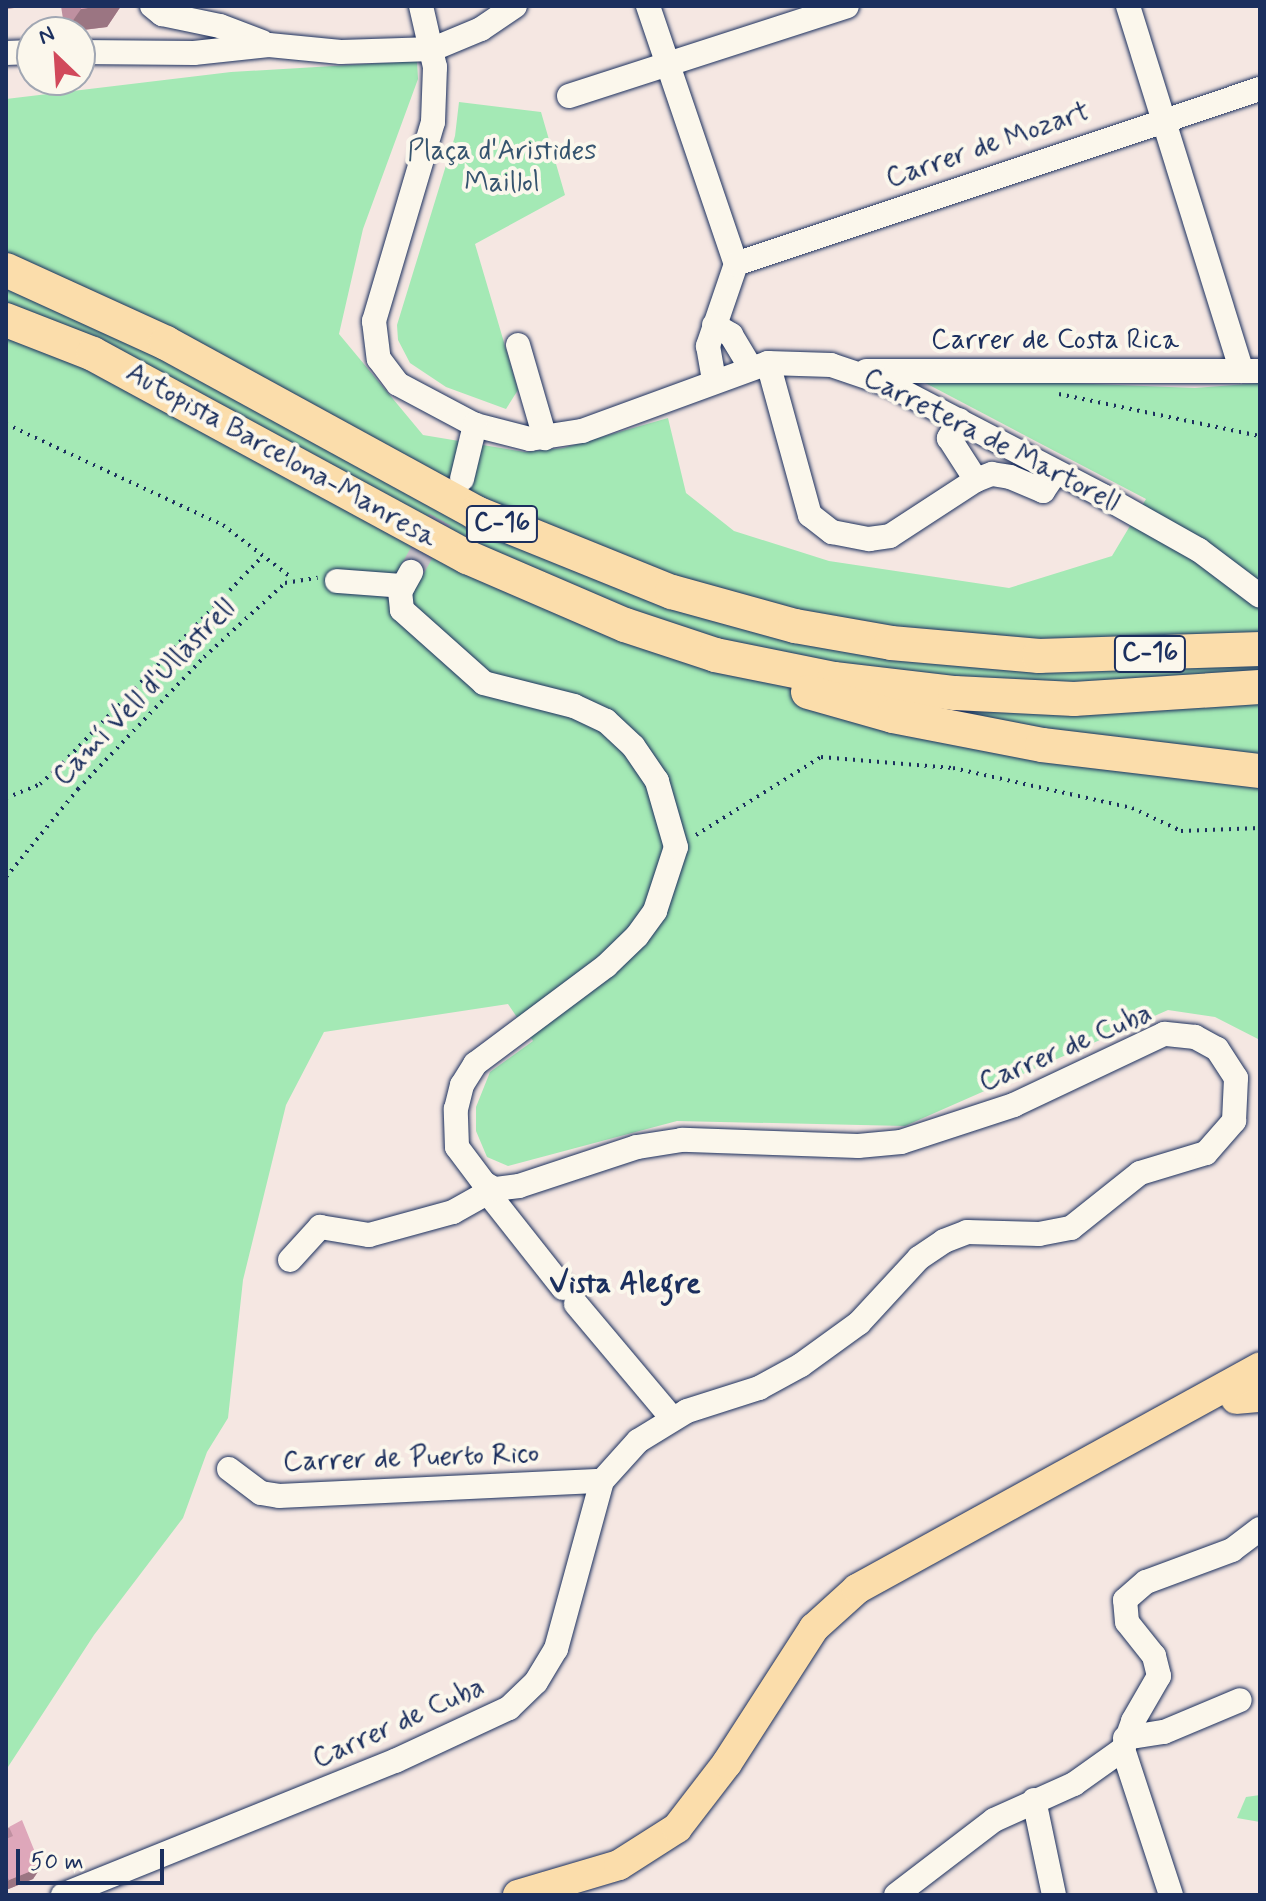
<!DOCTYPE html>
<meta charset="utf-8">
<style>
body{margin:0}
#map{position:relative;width:1266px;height:1901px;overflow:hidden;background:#f5e7e2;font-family:Mynerve,sans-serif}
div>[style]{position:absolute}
.green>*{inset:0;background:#a4e9b5}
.minor-tunnel>*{height:24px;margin-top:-12px;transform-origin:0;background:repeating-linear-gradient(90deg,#c9c2c8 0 24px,transparent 0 36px)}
.path>*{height:4px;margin-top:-2px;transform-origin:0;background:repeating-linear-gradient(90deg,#1b2f5e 0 2px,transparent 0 8px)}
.roads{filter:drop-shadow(0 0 2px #1b2f5e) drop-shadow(0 0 2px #1b2f5e)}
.minor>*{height:24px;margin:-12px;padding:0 12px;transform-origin:12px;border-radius:12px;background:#fbf7ec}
.major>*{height:30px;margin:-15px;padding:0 15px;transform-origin:15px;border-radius:15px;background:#fbddab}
.highway>*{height:34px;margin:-17px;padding:0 17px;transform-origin:17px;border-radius:17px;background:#fbddab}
.wall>*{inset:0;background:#bf90a0}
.shaded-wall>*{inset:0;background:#9b7582}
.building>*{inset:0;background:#dea7ba}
span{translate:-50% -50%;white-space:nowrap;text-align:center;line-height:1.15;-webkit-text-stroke:8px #fbf7ec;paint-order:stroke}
.shield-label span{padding:2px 6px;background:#fbf7ec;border:2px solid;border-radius:6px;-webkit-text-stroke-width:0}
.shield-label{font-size:26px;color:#1b2f5e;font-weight:700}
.street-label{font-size:28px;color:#1b2f5e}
.park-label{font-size:28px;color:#36546f}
.neighbourhood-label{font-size:30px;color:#1b2f5e;font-weight:700}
.frame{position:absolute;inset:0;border:8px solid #1b2f5e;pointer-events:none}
.north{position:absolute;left:16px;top:16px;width:80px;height:80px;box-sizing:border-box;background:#fbf7ec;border:2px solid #a1a7b3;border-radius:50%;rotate:335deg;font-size:22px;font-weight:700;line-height:32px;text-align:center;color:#1b2f5e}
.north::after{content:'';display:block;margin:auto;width:28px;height:36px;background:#d1495b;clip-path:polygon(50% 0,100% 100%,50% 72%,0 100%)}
.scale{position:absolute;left:16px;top:1849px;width:148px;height:36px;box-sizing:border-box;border:4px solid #1b2f5e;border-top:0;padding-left:10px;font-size:24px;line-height:28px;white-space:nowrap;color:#1b2f5e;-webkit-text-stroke:6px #fbf7ec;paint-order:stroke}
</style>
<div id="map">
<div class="green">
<div style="clip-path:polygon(417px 61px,418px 79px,363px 229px,339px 334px,423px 435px,525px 452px,563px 448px,668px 418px,686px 493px,734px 531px,829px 561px,1009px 588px,1112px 556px,1146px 499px,914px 377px,1195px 388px,1260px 383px,1260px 1040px,1215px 1017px,1168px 1010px,905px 1126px,677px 1121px,508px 1166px,487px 1157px,476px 1131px,476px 1107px,490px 1072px,533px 1041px,508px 1004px,324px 1032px,286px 1105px,243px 1280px,228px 1418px,207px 1452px,183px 1518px,94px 1635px,6px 1770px,6px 99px,231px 72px)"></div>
<div style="clip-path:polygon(459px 102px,541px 112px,565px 195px,475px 244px,518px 390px,506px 409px,446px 387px,410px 363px,398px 340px,397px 325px,455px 136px)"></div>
<div style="clip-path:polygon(1260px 1795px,1260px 1822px,1237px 1818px,1246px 1797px)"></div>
</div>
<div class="minor-tunnel">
<div style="left:411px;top:572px;width:99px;rotate:-61.1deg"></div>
</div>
<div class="path">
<div style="left:1059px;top:394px;width:205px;rotate:11.8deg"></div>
<div style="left:6px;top:424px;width:239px;rotate:25deg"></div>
<div style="left:223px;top:525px;width:88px;rotate:37.6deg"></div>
<div style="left:6px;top:798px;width:37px;rotate:-22deg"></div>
<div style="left:40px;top:784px;width:31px;rotate:-42deg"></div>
<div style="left:63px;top:763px;width:288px;rotate:-46deg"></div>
<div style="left:696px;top:835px;width:147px;rotate:-32deg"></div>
<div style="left:821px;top:757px;width:132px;rotate:4.8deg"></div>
<div style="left:953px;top:768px;width:183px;rotate:12.6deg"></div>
<div style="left:1132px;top:808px;width:54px;rotate:25.1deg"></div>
<div style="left:1181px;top:831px;width:79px;rotate:-2.2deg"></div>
<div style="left:6px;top:877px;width:114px;rotate:-50.7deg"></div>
<div style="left:78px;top:789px;width:182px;rotate:-46.3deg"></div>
<div style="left:204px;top:657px;width:110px;rotate:-42.4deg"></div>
<div style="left:285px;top:583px;width:33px;rotate:-9deg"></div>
</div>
<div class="roads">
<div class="minor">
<div style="left:152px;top:6px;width:13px;rotate:39deg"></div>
<div style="left:162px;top:14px;width:59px;rotate:11.7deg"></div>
<div style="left:220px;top:26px;width:45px;rotate:20.9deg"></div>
<div style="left:421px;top:6px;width:63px;rotate:77.1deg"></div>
<div style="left:435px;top:67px;width:55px;rotate:92.1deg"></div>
<div style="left:433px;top:122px;width:208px;rotate:106.5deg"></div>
<div style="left:374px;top:321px;width:38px;rotate:83deg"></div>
<div style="left:379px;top:359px;width:31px;rotate:53deg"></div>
<div style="left:398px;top:384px;width:87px;rotate:28deg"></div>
<div style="left:475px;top:425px;width:57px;rotate:14.3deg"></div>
<div style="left:530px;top:439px;width:53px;rotate:-8.7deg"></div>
<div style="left:582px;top:431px;width:198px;rotate:-20.1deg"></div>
<div style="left:768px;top:363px;width:63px;rotate:1.8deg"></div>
<div style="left:831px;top:365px;width:62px;rotate:18.7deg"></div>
<div style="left:890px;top:385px;width:240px;rotate:27.5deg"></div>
<div style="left:1103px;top:496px;width:110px;rotate:29.4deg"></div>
<div style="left:1199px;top:550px;width:76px;rotate:37deg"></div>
<div style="left:648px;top:6px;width:273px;rotate:71.2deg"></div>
<div style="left:736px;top:264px;width:87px;rotate:108.9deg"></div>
<div style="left:708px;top:346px;width:36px;rotate:80deg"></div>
<div style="left:1128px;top:6px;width:382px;rotate:72.7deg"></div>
<div style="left:80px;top:52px;width:114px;rotate:0.5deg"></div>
<div style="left:194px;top:53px;width:75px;rotate:-6.1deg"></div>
<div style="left:269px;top:45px;width:72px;rotate:5.6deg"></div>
<div style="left:341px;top:52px;width:92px;rotate:-1.9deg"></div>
<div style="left:433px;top:49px;width:52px;rotate:-22.6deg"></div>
<div style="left:481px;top:29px;width:41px;rotate:-34.1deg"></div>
<div style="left:6px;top:53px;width:26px;rotate:-2deg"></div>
<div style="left:569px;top:96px;width:292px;rotate:-17.9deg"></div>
<div style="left:736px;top:264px;width:552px;rotate:-18.47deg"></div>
<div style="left:714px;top:325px;width:20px;rotate:30deg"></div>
<div style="left:731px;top:335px;width:39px;rotate:59deg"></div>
<div style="left:518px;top:345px;width:97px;rotate:73.8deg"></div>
<div style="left:768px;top:363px;width:158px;rotate:74.6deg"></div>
<div style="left:810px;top:515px;width:28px;rotate:38deg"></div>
<div style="left:832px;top:532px;width:38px;rotate:11deg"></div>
<div style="left:869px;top:539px;width:21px;rotate:-8deg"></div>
<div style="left:890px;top:536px;width:103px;rotate:-33.1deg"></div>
<div style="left:976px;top:480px;width:17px;rotate:-21deg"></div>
<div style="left:992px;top:474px;width:18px;rotate:9deg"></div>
<div style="left:1010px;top:477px;width:36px;rotate:23deg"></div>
<div style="left:1043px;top:491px;width:23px;rotate:-56deg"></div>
<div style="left:866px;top:371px;width:394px"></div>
<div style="left:959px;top:420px;width:21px;rotate:119deg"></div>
<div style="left:949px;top:438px;width:50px;rotate:57.3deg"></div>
<div style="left:462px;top:479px;width:56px;rotate:-76.5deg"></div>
<div style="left:337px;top:581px;width:66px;rotate:4.3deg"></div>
<div style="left:488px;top:1193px;width:121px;rotate:51.7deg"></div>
<div style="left:290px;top:1260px;width:45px;rotate:-47.7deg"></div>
<div style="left:320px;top:1227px;width:50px;rotate:9.3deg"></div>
<div style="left:369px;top:1235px;width:87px;rotate:-15.3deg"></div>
<div style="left:453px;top:1212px;width:47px;rotate:-29.3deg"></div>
<div style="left:576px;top:1304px;width:149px;rotate:49.9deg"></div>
<div style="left:229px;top:1469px;width:40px;rotate:37deg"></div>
<div style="left:261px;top:1493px;width:18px;rotate:9deg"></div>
<div style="left:279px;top:1496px;width:323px;rotate:-2.7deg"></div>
<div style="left:1125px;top:1738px;width:39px;rotate:-9deg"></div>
<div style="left:1164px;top:1732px;width:82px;rotate:-22.8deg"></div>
<div style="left:1034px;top:1800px;width:97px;rotate:78.1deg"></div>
<div style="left:63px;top:1895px;width:358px;rotate:-22deg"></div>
<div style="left:395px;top:1761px;width:126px;rotate:-24.9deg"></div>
<div style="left:509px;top:1708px;width:37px;rotate:-44deg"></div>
<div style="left:536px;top:1682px;width:39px;rotate:-59deg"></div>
<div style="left:556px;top:1649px;width:174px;rotate:-74.7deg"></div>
<div style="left:602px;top:1481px;width:54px;rotate:-48deg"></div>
<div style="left:638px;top:1441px;width:57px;rotate:-31.5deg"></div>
<div style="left:687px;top:1411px;width:76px;rotate:-17.7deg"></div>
<div style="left:759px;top:1388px;width:48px;rotate:-28.7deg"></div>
<div style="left:801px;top:1365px;width:72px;rotate:-35.9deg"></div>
<div style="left:859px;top:1323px;width:88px;rotate:-47.3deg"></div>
<div style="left:919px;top:1258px;width:30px;rotate:-34deg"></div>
<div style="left:944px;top:1241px;width:25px;rotate:-21deg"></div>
<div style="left:967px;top:1232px;width:72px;rotate:1.6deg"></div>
<div style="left:1039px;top:1234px;width:33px;rotate:-11deg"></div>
<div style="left:1071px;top:1228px;width:88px;rotate:-38.6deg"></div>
<div style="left:1140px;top:1173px;width:69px;rotate:-16.9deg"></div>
<div style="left:1206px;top:1153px;width:43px;rotate:-48.8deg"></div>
<div style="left:1234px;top:1121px;width:43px;rotate:-87.3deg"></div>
<div style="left:1236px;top:1078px;width:35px;rotate:-123deg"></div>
<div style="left:1217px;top:1049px;width:25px;rotate:-151deg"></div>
<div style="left:1195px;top:1037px;width:31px;rotate:-174deg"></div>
<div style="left:1164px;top:1034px;width:166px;rotate:154.7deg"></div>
<div style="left:1014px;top:1105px;width:119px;rotate:161.9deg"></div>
<div style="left:901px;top:1142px;width:43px;rotate:174.7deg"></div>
<div style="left:858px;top:1146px;width:176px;rotate:-178deg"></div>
<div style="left:682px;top:1140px;width:46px;rotate:171.2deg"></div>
<div style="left:637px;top:1147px;width:124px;rotate:161.7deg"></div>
<div style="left:519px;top:1186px;width:25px;rotate:173deg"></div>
<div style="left:494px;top:1189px;width:12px;rotate:-149deg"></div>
<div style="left:484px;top:1183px;width:45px;rotate:-126.9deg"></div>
<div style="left:457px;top:1147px;width:38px;rotate:-92deg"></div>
<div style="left:456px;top:1109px;width:25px;rotate:-76deg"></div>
<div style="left:462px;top:1085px;width:25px;rotate:-58deg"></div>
<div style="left:475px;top:1064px;width:164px;rotate:-36.8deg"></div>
<div style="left:606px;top:966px;width:43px;rotate:-44.1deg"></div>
<div style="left:637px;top:936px;width:31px;rotate:-54deg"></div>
<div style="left:655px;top:911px;width:67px;rotate:-71.8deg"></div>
<div style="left:676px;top:847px;width:69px;rotate:-106.1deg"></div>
<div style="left:657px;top:781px;width:42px;rotate:-124.4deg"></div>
<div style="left:633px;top:746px;width:37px;rotate:-137deg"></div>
<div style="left:606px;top:721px;width:35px;rotate:-155deg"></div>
<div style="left:574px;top:706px;width:93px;rotate:-165.7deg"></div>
<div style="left:484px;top:683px;width:110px;rotate:-138.3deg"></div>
<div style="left:402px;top:610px;width:18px;rotate:-96deg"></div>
<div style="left:400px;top:592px;width:23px;rotate:-61deg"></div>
<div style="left:896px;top:1895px;width:123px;rotate:-37.4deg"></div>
<div style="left:994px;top:1820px;width:88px;rotate:-24.2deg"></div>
<div style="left:1074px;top:1784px;width:60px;rotate:-35.5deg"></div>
<div style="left:1171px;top:1895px;width:154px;rotate:-108.2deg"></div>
<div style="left:1123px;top:1749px;width:30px;rotate:-70deg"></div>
<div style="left:1133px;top:1721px;width:52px;rotate:-60deg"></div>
<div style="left:1159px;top:1676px;width:21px;rotate:-104deg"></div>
<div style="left:1154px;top:1656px;width:43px;rotate:-128.5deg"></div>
<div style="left:1127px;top:1622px;width:22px;rotate:-95deg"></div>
<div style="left:1125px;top:1600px;width:28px;rotate:-41deg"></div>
<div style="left:1146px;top:1582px;width:92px;rotate:-20.4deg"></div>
<div style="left:1232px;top:1550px;width:35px;rotate:-37deg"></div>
</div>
<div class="major">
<div style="left:1236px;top:1399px;width:24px;rotate:-5deg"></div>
<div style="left:518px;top:1895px;width:105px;rotate:-16.5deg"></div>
<div style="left:619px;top:1865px;width:69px;rotate:-32.5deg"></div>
<div style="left:677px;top:1828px;width:82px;rotate:-52.4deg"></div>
<div style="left:727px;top:1763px;width:161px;rotate:-57.2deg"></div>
<div style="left:814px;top:1628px;width:58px;rotate:-42.2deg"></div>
<div style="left:857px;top:1589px;width:460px;rotate:-28.8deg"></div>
</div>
<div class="highway">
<div style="left:6px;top:270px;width:176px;rotate:24.5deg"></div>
<div style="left:166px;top:343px;width:354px;rotate:28.7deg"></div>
<div style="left:476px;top:513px;width:211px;rotate:22deg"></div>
<div style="left:672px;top:592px;width:128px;rotate:15.5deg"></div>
<div style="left:795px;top:626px;width:97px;rotate:10deg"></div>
<div style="left:891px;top:643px;width:149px;rotate:5deg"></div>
<div style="left:1039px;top:656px;width:221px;rotate:-1.8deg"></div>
<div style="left:6px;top:320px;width:93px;rotate:21.3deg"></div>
<div style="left:93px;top:354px;width:426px;rotate:28.5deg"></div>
<div style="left:467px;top:557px;width:172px;rotate:23.3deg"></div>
<div style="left:625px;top:625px;width:95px;rotate:18.4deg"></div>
<div style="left:715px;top:655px;width:121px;rotate:11.4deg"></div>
<div style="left:834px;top:679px;width:122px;rotate:6.6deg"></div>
<div style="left:955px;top:693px;width:119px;rotate:2.9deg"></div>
<div style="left:1074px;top:699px;width:186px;rotate:-3.7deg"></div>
<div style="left:808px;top:692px;width:88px;rotate:15.8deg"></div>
<div style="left:893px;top:716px;width:152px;rotate:11deg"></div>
<div style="left:1042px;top:745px;width:220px;rotate:6.8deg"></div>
</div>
</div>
<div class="wall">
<div style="clip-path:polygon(61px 6px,121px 6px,107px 27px,68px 32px,65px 32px)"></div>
<div style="clip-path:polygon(9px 1827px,41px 1867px,33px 1879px,6px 1890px,6px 1831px)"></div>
</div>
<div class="shaded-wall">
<div style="clip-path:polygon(6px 6px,30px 6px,6px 9px)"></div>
<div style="clip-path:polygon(102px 6px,121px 6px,107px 27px,65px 32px,81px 9px)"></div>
<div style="clip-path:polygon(41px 1867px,33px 1879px,6px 1890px,6px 1884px,9px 1880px)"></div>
</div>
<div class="building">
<div style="clip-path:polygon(81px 6px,102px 6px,81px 9px)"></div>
<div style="clip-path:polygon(22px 1820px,41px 1867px,9px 1880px,6px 1874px,6px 1839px,13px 1836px,9px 1827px)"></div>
</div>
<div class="shield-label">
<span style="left:502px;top:524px">C-16</span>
<span style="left:1150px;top:654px">C-16</span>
</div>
<div class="street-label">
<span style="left:988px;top:146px;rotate:-19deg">Carrer de Mozart</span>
<span style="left:1055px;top:341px">Carrer de Costa Rica</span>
<span style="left:991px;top:441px;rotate:27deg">Carretera de Martorell</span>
<span style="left:281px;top:456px;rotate:29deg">Autopista Barcelona-Manresa</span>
<span style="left:145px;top:693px;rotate:-46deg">Camí Vell d'Ullastrell</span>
<span style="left:1066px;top:1049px;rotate:-23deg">Carrer de Cuba</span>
<span style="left:411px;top:1459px;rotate:-2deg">Carrer de Puerto Rico</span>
<span style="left:399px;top:1724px;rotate:-24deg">Carrer de Cuba</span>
</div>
<div class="park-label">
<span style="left:502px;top:168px">Plaça d'Aristides<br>Maillol</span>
</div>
<div class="neighbourhood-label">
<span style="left:625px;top:1284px">Vista Alegre</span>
</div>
<div class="frame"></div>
<div class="north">N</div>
<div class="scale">50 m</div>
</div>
